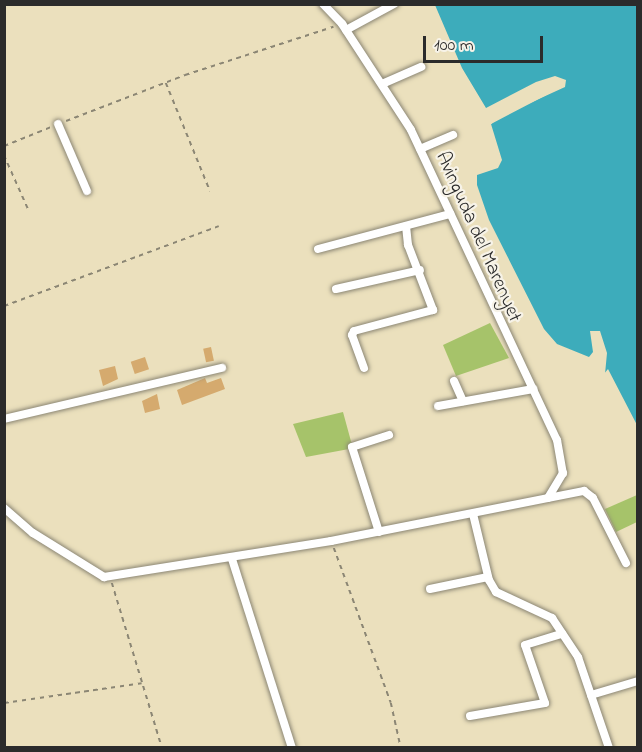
<!DOCTYPE html>
<style>
body{margin:0}
#map{position:relative;width:642px;height:752px;overflow:hidden;background:#ebe0bd;font-family:"Indie Flower",sans-serif}
div>[style]{position:absolute}
.green>*{inset:0;background:#a6c36a}
.water>*{inset:0;background:#3dacbb}
.pier>*{inset:0;background:#ebe0bd}
.building>*{inset:0;background:#d5aa6e;transform-origin:0 0}
.path>*{height:1.5px;margin-top:-0.75px;transform-origin:0;background:repeating-linear-gradient(90deg,#8b8674 0 4.5px,transparent 0 9px)}
.roads{filter:drop-shadow(0 0 2px #8b8674) drop-shadow(0 0 2px #8b8674)}
.minor>*{height:8px;margin:-4px;padding:0 4px;transform-origin:4px;border-radius:4px;background:#fff}
span{translate:-50% -50%;white-space:nowrap;text-align:center;line-height:1.15;-webkit-text-stroke:4.5px #f7f3e8;paint-order:stroke}
.street-label{font-size:20px;color:#2b2b2b}
.frame{position:absolute;inset:0;border:6px solid #2b2b2b;pointer-events:none}
.scale{position:absolute;left:423px;top:36px;width:120px;height:27px;box-sizing:border-box;border:3px solid #2b2b2b;border-top:0;padding-left:8px;font-size:18px;line-height:21px;white-space:nowrap;color:#2b2b2b;-webkit-text-stroke:4px #f7f3e8;paint-order:stroke}
</style>
<div id="map">
<div class="green">
<div style="clip-path:polygon(490px 323px,509px 358px,456px 376px,443px 345px)"></div>
<div style="clip-path:polygon(343px 412px,352px 445px,349px 449px,306px 457px,293px 424px)"></div>
<div style="clip-path:polygon(637px 495px,637px 522px,616px 532px,605px 509px)"></div>
</div>
<div class="water">
<div style="clip-path:polygon(435px 5px,637px 5px,637px 458px,636px 430px,605px 374px,607px 353px,600px 331px,590px 331px,593px 352px,589px 357px,557px 344px,544px 329px,489px 220px,477px 185px,477px 172px,499px 162px,488px 127px,499px 117px,565px 87px,566px 80px,555px 76px,536px 82px,486px 108px,462px 68px)"></div>
</div>
<div class="pier">
<div style="clip-path:polygon(559px 87px,558px 89px,491px 124px,502px 160px,498px 168px,474px 176px,475px 170px,496px 161px,486px 124px,497px 114px)"></div>
<div style="clip-path:polygon(608px 369px,637px 425px,638px 461px,633px 448px,633px 430px,603px 375px)"></div>
</div>
<div class="building">
<div style="left:211px;top:347px;width:14px;height:8px;rotate:78deg"></div>
<div style="left:145px;top:357px;width:13px;height:15px;rotate:72deg"></div>
<div style="clip-path:polygon(115px 366px,118px 379px,103px 386px,99px 370px)"></div>
<div style="clip-path:polygon(205px 378px,207px 383px,221px 378px,225px 389px,182px 405px,177px 390px)"></div>
<div style="clip-path:polygon(157px 394px,160px 409px,145px 413px,142px 401px)"></div>
</div>
<div class="path">
<div style="left:166px;top:83px;width:117px;rotate:67.8deg"></div>
<div style="left:66px;top:121px;width:128px;rotate:-21.1deg"></div>
<div style="left:185px;top:75px;width:156px;rotate:-18deg"></div>
<div style="left:4px;top:146px;width:51px;rotate:-22deg"></div>
<div style="left:4px;top:155px;width:61px;rotate:65.9deg"></div>
<div style="left:4px;top:306px;width:229px;rotate:-20.4deg"></div>
<div style="left:334px;top:548px;width:165px;rotate:69.8deg"></div>
<div style="left:391px;top:703px;width:46px;rotate:77.5deg"></div>
<div style="left:112px;top:583px;width:172px;rotate:73.1deg"></div>
<div style="left:4px;top:703px;width:139px;rotate:-8.2deg"></div>
</div>
<div class="roads">
<div class="minor">
<div style="left:323px;top:4px;width:28px;rotate:46deg"></div>
<div style="left:342px;top:24px;width:126px;rotate:56.9deg"></div>
<div style="left:411px;top:130px;width:343px;rotate:64.8deg"></div>
<div style="left:557px;top:440px;width:34px;rotate:80deg"></div>
<div style="left:563px;top:473px;width:29px;rotate:121deg"></div>
<div style="left:346px;top:30px;width:55px;rotate:-28.4deg"></div>
<div style="left:382px;top:84px;width:43px;rotate:-23.6deg"></div>
<div style="left:58px;top:124px;width:73px;rotate:66.6deg"></div>
<div style="left:420px;top:149px;width:36px;rotate:-23deg"></div>
<div style="left:318px;top:249px;width:137px;rotate:-14.9deg"></div>
<div style="left:336px;top:289px;width:86px;rotate:-12.7deg"></div>
<div style="left:364px;top:368px;width:35px;rotate:-110deg"></div>
<div style="left:352px;top:335px;width:4px;rotate:-63deg"></div>
<div style="left:354px;top:331px;width:82px;rotate:-14.9deg"></div>
<div style="left:433px;top:310px;width:70px;rotate:-111deg"></div>
<div style="left:408px;top:245px;width:19px;rotate:-96deg"></div>
<div style="left:454px;top:381px;width:22px;rotate:66deg"></div>
<div style="left:438px;top:406px;width:97px;rotate:-10.1deg"></div>
<div style="left:4px;top:419px;width:224px;rotate:-13.2deg"></div>
<div style="left:4px;top:508px;width:38px;rotate:41deg"></div>
<div style="left:33px;top:533px;width:84px;rotate:31.8deg"></div>
<div style="left:104px;top:577px;width:230px;rotate:-9deg"></div>
<div style="left:331px;top:541px;width:258px;rotate:-11.2deg"></div>
<div style="left:584px;top:491px;width:11px;rotate:38deg"></div>
<div style="left:593px;top:498px;width:73px;rotate:63.1deg"></div>
<div style="left:473px;top:514px;width:68px;rotate:76.4deg"></div>
<div style="left:489px;top:580px;width:14px;rotate:60deg"></div>
<div style="left:496px;top:592px;width:62px;rotate:24.9deg"></div>
<div style="left:552px;top:618px;width:47px;rotate:56.3deg"></div>
<div style="left:578px;top:657px;width:96px;rotate:71.2deg"></div>
<div style="left:379px;top:532px;width:89px;rotate:-107.6deg"></div>
<div style="left:352px;top:447px;width:39px;rotate:-18deg"></div>
<div style="left:232px;top:559px;width:198px;rotate:72.4deg"></div>
<div style="left:430px;top:589px;width:59px;rotate:-11.7deg"></div>
<div style="left:591px;top:695px;width:49px;rotate:-16.6deg"></div>
<div style="left:470px;top:716px;width:76px;rotate:-9.8deg"></div>
<div style="left:545px;top:703px;width:61px;rotate:-109deg"></div>
<div style="left:525px;top:645px;width:39px;rotate:-17deg"></div>
</div>
</div>
<div class="street-label">
<span style="left:478px;top:237px;rotate:66deg">Avinguda del Marenyet</span>
</div>
<div class="frame"></div>
<div class="scale">100 m</div>
</div>
